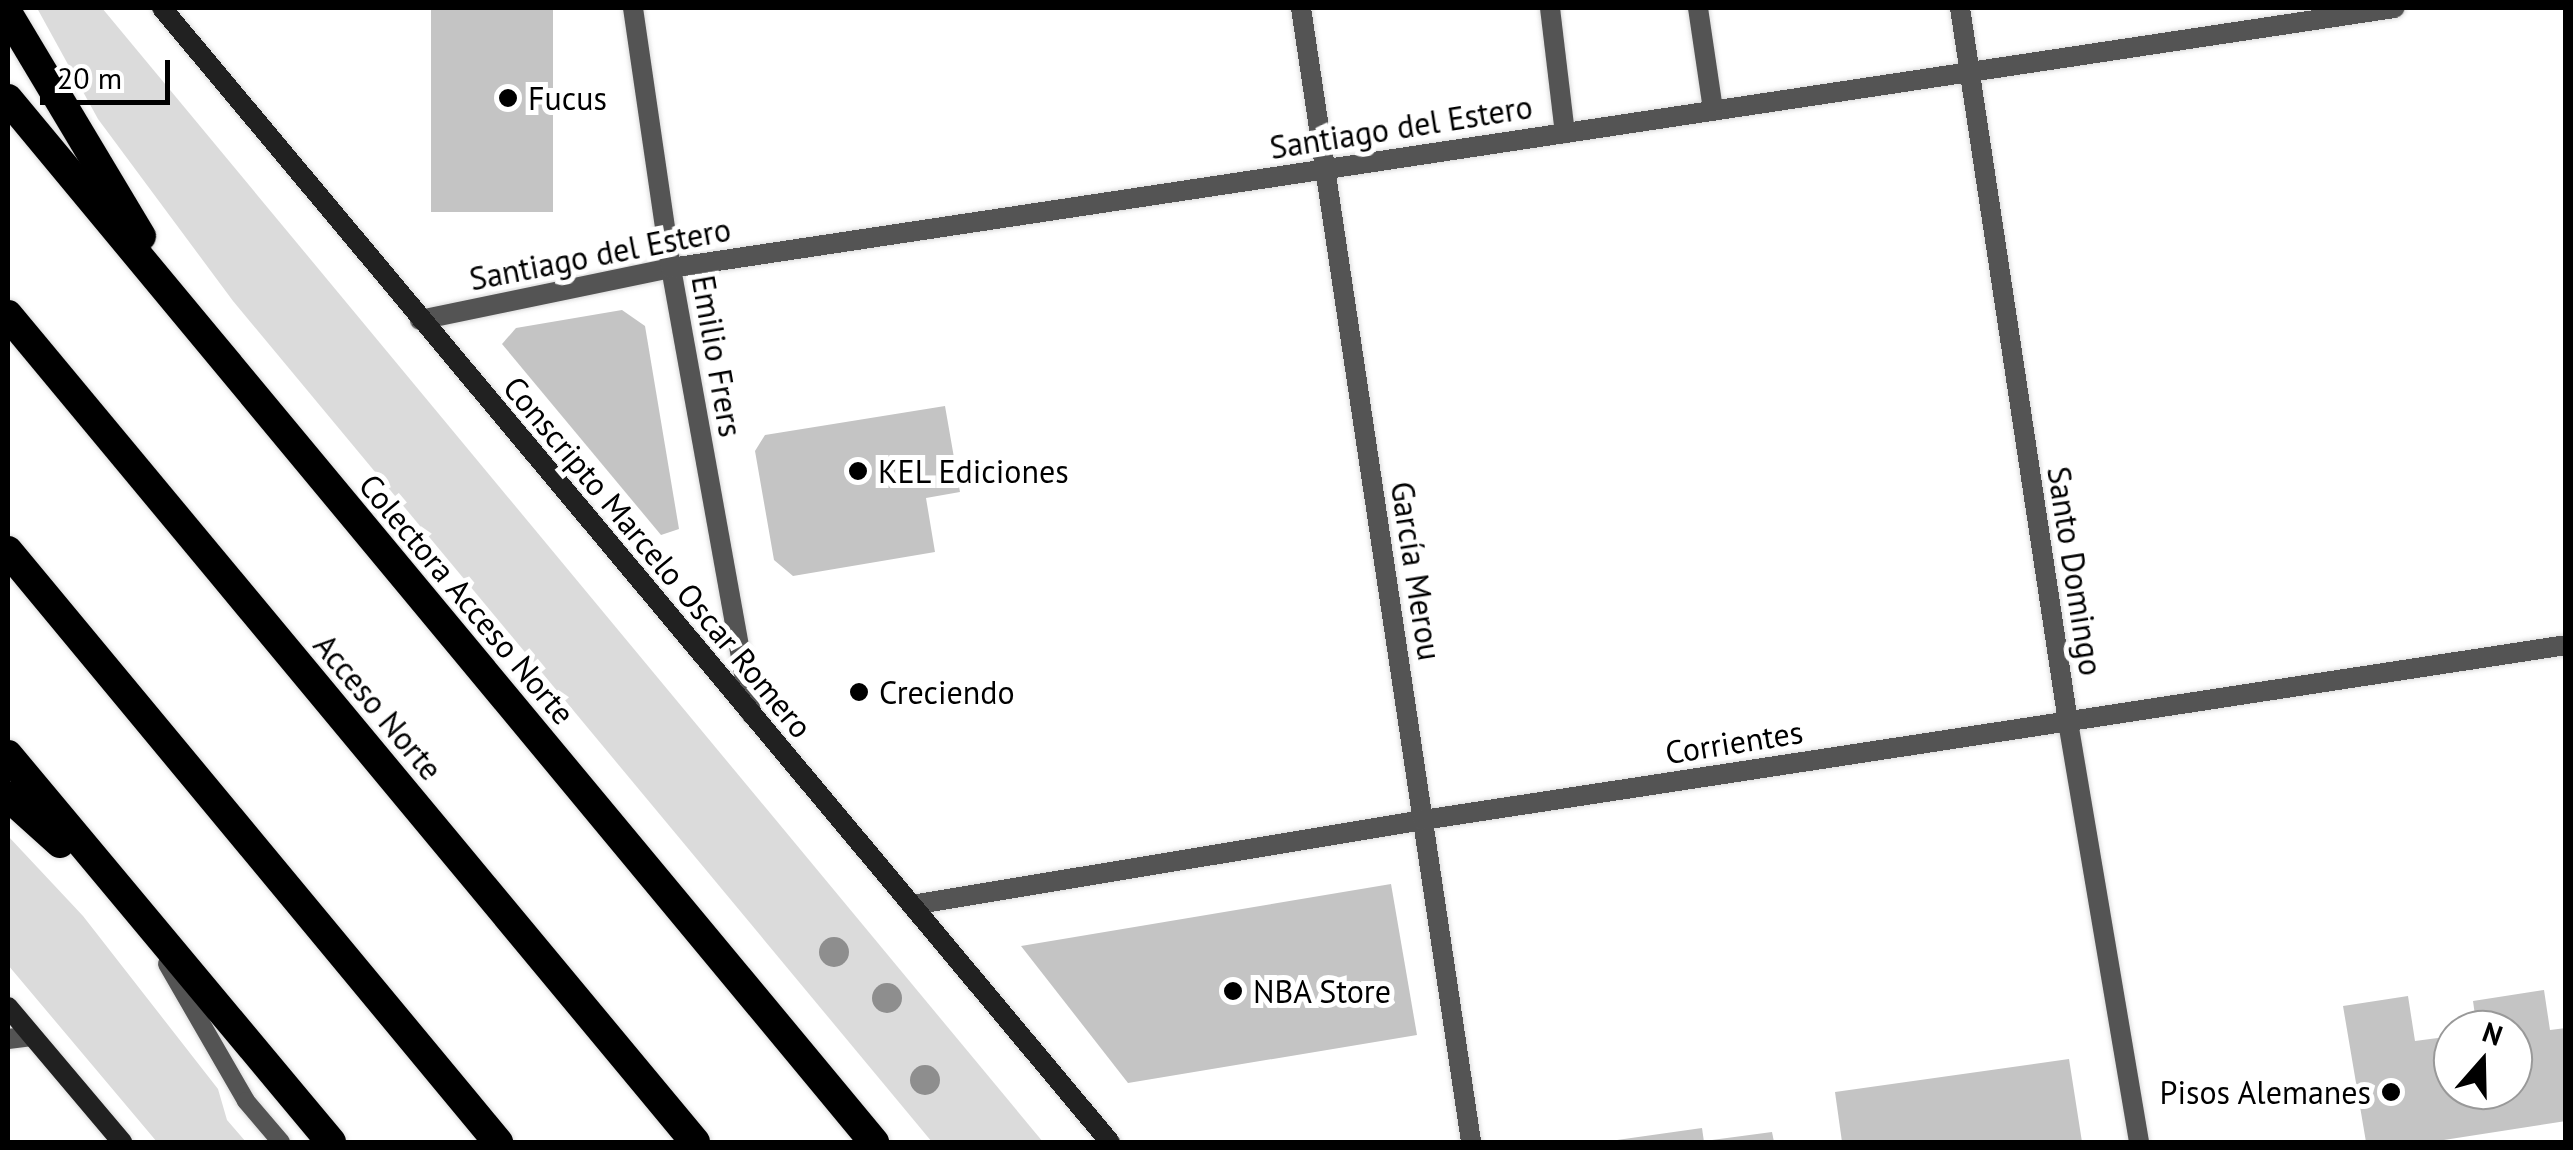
<!DOCTYPE html>
<meta charset="utf-8">
<style>
body{margin:0}
#map{position:relative;width:2573px;height:1150px;overflow:hidden;background:#fff;font-family:"PT Sans",sans-serif}
div>[style]{position:absolute}
.green>*{inset:0;background:#dbdbdb}
.building>*{inset:0;background:#c4c4c4;transform-origin:0 0}
.roads{filter:drop-shadow(0 0 2px #dbdbdb) drop-shadow(0 0 2px #dbdbdb)}
.lane>*{height:18px;margin:-9px;padding:0 9px;transform-origin:9px;border-radius:9px;background:#545454}
.street>*{height:20px;margin:-10px;padding:0 10px;transform-origin:10px;border-radius:10px;background:#545454}
.secondary>*{height:20px;margin:-10px;padding:0 10px;transform-origin:10px;border-radius:10px;background:#212121}
.highway>*{height:30px;margin:-15px;padding:0 15px;transform-origin:15px;border-radius:15px;background:#000}
.trees>*{width:30px;height:30px;margin:-15px;border-radius:50%;background:#8e8e8e}
.dots>*{width:28px;height:28px;translate:-50% -50%;box-sizing:border-box;border:5px solid #fff;border-radius:50%}
span{translate:-50% -50%;white-space:nowrap;text-align:center;line-height:1.15;-webkit-text-stroke:10px #fff;paint-order:stroke}
.poi-label{font-size:32px;color:#000}
.left{translate:0 -50%;text-align:left}
.right{translate:-100% -50%;text-align:right}
.street-label{font-size:32px;color:#000}
.frame{position:absolute;inset:0;border:10px solid #000;pointer-events:none}
.north{position:absolute;left:2433px;top:1010px;width:100px;height:100px;box-sizing:border-box;background:#fff;border:2px solid #999;border-radius:50%;rotate:20deg;font-size:28px;font-weight:700;line-height:40px;text-align:center;color:#000}
.north::after{content:'';display:block;margin:auto;width:35px;height:45px;background:#000;clip-path:polygon(50% 0,100% 100%,50% 72%,0 100%)}
.scale{position:absolute;left:40px;top:60px;width:130px;height:45px;box-sizing:border-box;border:5px solid #000;border-top:0;padding-left:12px;font-size:30px;line-height:35px;white-space:nowrap;color:#000;-webkit-text-stroke:8px #fff;paint-order:stroke}
</style>
<div id="map">
<div class="green">
<div style="clip-path:polygon(37px 8px,102px 8px,1043px 1142px,932px 1142px,233px 301px,98px 119px)"></div>
<div style="clip-path:polygon(8px 836px,83px 916px,218px 1089px,227px 1120px,246px 1142px,157px 1142px,8px 965px)"></div>
</div>
<div class="building">
<div style="left:431px;top:8px;width:122px;height:204px"></div>
<div style="clip-path:polygon(622px 310px,645px 326px,679px 529px,661px 535px,502px 344px,516px 328px)"></div>
<div style="clip-path:polygon(945px 406px,960px 492px,926px 498px,935px 552px,793px 576px,774px 560px,755px 451px,765px 435px)"></div>
<div style="clip-path:polygon(1391px 884px,1417px 1035px,1128px 1083px,1021px 946px)"></div>
<div style="clip-path:polygon(2544px 990px,2550px 1030px,2566px 1028px,2566px 1121px,2431px 1142px,2366px 1142px,2343px 1006px,2408px 996px,2415px 1041px,2453px 1036px,2453px 1090px,2513px 1090px,2513px 1030px,2477px 1030px,2473px 1001px)"></div>
<div style="clip-path:polygon(2069px 1059px,2082px 1142px,1842px 1142px,1835px 1092px)"></div>
<div style="clip-path:polygon(1702px 1128px,1704px 1142px,1617px 1142px,1617px 1140px)"></div>
<div style="clip-path:polygon(1772px 1132px,1774px 1142px,1713px 1142px,1712px 1140px)"></div>
</div>
<div class="roads">
<div class="lane">
<div style="left:167px;top:964px;width:158px;rotate:60deg"></div>
<div style="left:246px;top:1101px;width:54px;rotate:49.5deg"></div>
</div>
<div class="street">
<div style="left:633px;top:8px;width:263px;rotate:81.7deg"></div>
<div style="left:671px;top:268px;width:453px;rotate:79.8deg"></div>
<div style="left:1301px;top:8px;width:1147px;rotate:81.47deg"></div>
<div style="left:1550px;top:8px;width:126px;rotate:83.2deg"></div>
<div style="left:1698px;top:8px;width:103px;rotate:81.6deg"></div>
<div style="left:1960px;top:8px;width:722px;rotate:81.4deg"></div>
<div style="left:2068px;top:722px;width:426px;rotate:80.4deg"></div>
<div style="left:420px;top:320px;width:256px;rotate:-11.7deg"></div>
<div style="left:671px;top:268px;width:1743px;rotate:-8.58deg"></div>
<div style="left:912px;top:905px;width:518px;rotate:-9.44deg"></div>
<div style="left:1423px;top:820px;width:1156px;rotate:-8.7deg"></div>
<div style="left:8px;top:1039px;width:24px;rotate:-7deg"></div>
</div>
<div class="secondary">
<div style="left:162px;top:8px;width:1478px;rotate:50.11deg"></div>
<div style="left:8px;top:1007px;width:177px;rotate:49.8deg"></div>
</div>
<div class="highway">
<div style="left:8px;top:14px;width:259px;rotate:59.1deg"></div>
<div style="left:8px;top:99px;width:1356px;rotate:50.3deg"></div>
<div style="left:8px;top:315px;width:1075px;rotate:50.28deg"></div>
<div style="left:8px;top:551px;width:768px;rotate:50.34deg"></div>
<div style="left:8px;top:755px;width:504px;rotate:50.15deg"></div>
<div style="left:8px;top:796px;width:70px;rotate:42.1deg"></div>
</div>
</div>
<div class="trees">
<div style="left:834px;top:952px"></div>
<div style="left:887px;top:998px"></div>
<div style="left:925px;top:1080px"></div>
</div>
<div class="dots">
<div style="left:508px;top:98px;background:#000"></div>
<div style="left:858px;top:471px;background:#000"></div>
<div style="left:859px;top:692px;background:#000"></div>
<div style="left:1233px;top:991px;background:#000"></div>
<div style="left:2391px;top:1092px;background:#000"></div>
</div>
<div class="poi-label">
<span class="left" style="left:528px;top:98px">Fucus</span>
<span class="left" style="left:878px;top:471px">KEL Ediciones</span>
<span class="left" style="left:879px;top:692px">Creciendo</span>
<span class="left" style="left:1253px;top:991px">NBA Store</span>
<span class="right" style="left:2371px;top:1092px">Pisos Alemanes</span>
</div>
<div class="street-label">
<span style="left:1401px;top:127px;rotate:-9deg">Santiago del Estero</span>
<span style="left:600px;top:254px;rotate:-11deg">Santiago del Estero</span>
<span style="left:717px;top:356px;rotate:80deg">Emilio Frers</span>
<span style="left:658px;top:557px;rotate:50deg">Conscripto Marcelo Oscar Romero</span>
<span style="left:1416px;top:571px;rotate:81deg">García Merou</span>
<span style="left:2075px;top:571px;rotate:81deg">Santo Domingo</span>
<span style="left:467px;top:599px;rotate:50deg">Colectora Acceso Norte</span>
<span style="left:378px;top:707px;rotate:50deg">Acceso Norte</span>
<span style="left:1734px;top:742px;rotate:-9deg">Corrientes</span>
</div>
<div class="frame"></div>
<div class="north">N</div>
<div class="scale">20 m</div>
</div>
